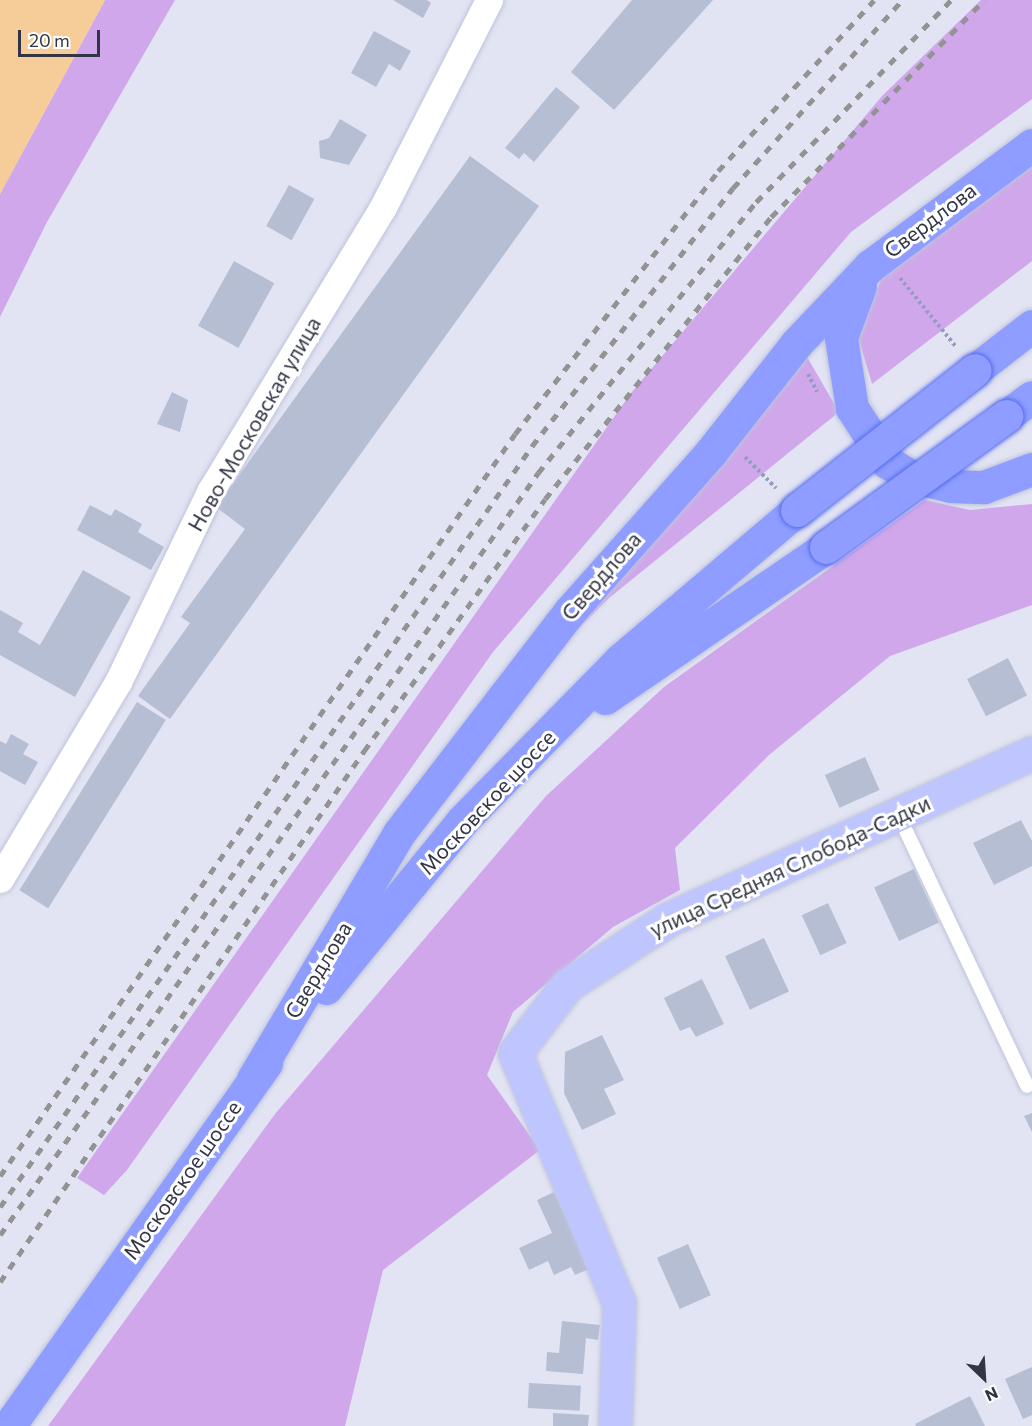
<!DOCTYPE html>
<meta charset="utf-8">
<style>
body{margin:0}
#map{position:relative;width:1032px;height:1426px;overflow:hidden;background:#e2e4f3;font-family:Commissioner,sans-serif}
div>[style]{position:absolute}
.green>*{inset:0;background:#d0a7eb}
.water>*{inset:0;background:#f6cd98}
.building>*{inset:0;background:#b6bed4;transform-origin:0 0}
.path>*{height:4px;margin-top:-2px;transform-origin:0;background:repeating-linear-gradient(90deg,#949dc1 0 3px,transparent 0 6px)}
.roads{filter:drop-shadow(0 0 2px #bec3da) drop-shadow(0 0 2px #bec3da)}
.lane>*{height:14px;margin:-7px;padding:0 7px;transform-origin:7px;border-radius:7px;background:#fff}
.street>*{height:27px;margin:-13.5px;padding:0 13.5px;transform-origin:13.5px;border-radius:13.5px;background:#fff}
.secondary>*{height:33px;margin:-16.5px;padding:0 16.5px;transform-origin:16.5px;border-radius:16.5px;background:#bfc5ff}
.primary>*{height:33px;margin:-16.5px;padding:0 16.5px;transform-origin:16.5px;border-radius:16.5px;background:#8e9dff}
.rail>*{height:4.5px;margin-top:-2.25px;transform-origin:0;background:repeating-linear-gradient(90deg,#939393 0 8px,transparent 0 16px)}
.bridges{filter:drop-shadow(0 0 2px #566bed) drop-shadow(0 0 2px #566bed)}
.primary-bridge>*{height:33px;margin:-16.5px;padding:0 16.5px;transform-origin:16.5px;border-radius:16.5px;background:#8e9dff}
span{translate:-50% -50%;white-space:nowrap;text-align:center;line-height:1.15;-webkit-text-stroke:6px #fff;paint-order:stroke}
.street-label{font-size:21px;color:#323644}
.north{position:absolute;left:954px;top:1348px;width:60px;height:60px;-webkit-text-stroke:4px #fff;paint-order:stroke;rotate:155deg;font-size:16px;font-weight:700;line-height:24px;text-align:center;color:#323644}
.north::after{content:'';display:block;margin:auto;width:21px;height:27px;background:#323644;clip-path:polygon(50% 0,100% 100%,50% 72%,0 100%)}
.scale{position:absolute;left:18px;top:30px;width:82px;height:27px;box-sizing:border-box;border:3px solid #323644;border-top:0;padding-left:8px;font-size:18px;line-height:21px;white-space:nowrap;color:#323644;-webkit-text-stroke:4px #fff;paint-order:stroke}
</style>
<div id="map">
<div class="green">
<div style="clip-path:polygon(105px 0,175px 0,47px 222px,0 317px,0 194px)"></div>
<div style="clip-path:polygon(981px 0,1032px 0,1032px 99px,851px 232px,493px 652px,127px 1170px,104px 1195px,77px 1178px,631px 393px,883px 95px)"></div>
<div style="clip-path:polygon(1032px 154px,1032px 261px,872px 384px,859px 340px,883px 273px)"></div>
<div style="clip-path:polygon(803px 350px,839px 412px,609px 598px,442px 765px)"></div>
<div style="clip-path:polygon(925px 500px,970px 510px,1032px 504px,1032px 605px,890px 656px,769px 755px,675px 848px,680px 890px,613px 927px,513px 1012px,487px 1075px,540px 1150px,383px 1270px,345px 1426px,48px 1426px,275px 1114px,546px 796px,664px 687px)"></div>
</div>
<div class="water">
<div style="clip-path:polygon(0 0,105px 0,0 194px)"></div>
</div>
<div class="building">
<div style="clip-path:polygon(393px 0,427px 0,431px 3px,423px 18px)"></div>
<div style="clip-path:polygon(632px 0,713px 0,614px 110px,571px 72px)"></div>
<div style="clip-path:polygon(374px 31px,411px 51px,400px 71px,389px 64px,376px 87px,351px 73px)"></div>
<div style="clip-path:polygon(556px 87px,580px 107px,534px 162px,524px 153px,519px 159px,505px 148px)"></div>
<div style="clip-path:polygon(340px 119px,367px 135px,349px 165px,320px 158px,319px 141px,329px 138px)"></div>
<div style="clip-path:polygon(470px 156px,539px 206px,170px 719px,138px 696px,190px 623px,181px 617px,245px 529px,216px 507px)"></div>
<div style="left:289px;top:185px;width:29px;height:47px;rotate:29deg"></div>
<div style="left:234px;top:261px;width:46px;height:74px;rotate:29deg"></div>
<div style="clip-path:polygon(172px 392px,188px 400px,180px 432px,157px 424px)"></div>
<div style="clip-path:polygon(90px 505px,111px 516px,115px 509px,142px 524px,138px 532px,164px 547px,151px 570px,77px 530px)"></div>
<div style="clip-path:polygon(83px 570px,131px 597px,75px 697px,0 655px,0 610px,23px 623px,18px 632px,40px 645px)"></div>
<div style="left:1008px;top:658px;width:42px;height:46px;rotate:63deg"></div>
<div style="left:137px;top:702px;width:34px;height:222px;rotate:32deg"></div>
<div style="clip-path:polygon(11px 734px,29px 744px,23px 754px,38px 762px,25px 785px,0 771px,0 741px,6px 744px)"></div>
<div style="left:865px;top:757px;width:36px;height:44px;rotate:66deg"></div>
<div style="clip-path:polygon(1021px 820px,1032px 841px,1032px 866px,994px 885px,973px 843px)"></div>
<div style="left:914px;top:869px;width:59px;height:44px;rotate:65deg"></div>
<div style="left:828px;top:903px;width:44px;height:29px;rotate:65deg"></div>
<div style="left:764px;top:938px;width:59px;height:43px;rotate:65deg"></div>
<div style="clip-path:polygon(702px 979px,724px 1024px,696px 1037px,690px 1027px,680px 1031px,664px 998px)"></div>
<div style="clip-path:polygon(602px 1035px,624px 1080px,604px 1089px,616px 1114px,582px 1130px,564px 1093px,565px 1052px)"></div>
<div style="clip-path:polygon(1032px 1113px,1032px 1132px,1024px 1116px)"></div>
<div style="clip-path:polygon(554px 1192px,589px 1269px,575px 1275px,571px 1267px,554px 1275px,548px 1261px,529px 1270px,519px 1248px,552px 1233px,537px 1200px)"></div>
<div style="left:688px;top:1244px;width:56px;height:34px;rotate:66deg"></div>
<div style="clip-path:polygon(562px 1321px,600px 1325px,598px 1340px,586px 1338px,583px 1374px,546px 1371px,547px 1352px,559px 1353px)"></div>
<div style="clip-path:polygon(1032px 1367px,1032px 1415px,1023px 1419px,1005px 1379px)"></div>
<div style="left:529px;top:1383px;width:52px;height:25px;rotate:3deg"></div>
<div style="clip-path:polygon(970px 1396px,985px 1426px,916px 1426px,915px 1424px)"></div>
<div style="clip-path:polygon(553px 1413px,589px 1415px,588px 1426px,553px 1426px)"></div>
</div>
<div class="path">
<div style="left:900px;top:278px;width:89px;rotate:50.9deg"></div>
<div style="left:808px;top:374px;width:20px;rotate:63deg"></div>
<div style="left:745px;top:457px;width:44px;rotate:45deg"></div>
</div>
<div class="roads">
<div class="lane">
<div style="left:898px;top:814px;width:301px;rotate:64.6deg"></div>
</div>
<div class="street">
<div style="left:0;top:879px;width:230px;rotate:-59.1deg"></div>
<div style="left:118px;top:682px;width:213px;rotate:-64.2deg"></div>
<div style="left:211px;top:490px;width:329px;rotate:-58.7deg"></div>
<div style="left:382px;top:209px;width:235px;rotate:-62.9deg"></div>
</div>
<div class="secondary">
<div style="left:615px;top:1426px;width:123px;rotate:-88.1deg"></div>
<div style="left:619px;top:1303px;width:271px;rotate:-112.6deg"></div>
<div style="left:515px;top:1053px;width:86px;rotate:-52.6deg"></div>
<div style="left:567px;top:985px;width:119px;rotate:-33deg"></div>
<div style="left:667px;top:920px;width:401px;rotate:-24.6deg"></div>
</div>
<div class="primary">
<div style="left:860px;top:286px;width:55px;rotate:110.1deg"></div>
<div style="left:841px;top:338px;width:71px;rotate:81.1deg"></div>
<div style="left:852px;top:408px;width:64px;rotate:57.1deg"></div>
<div style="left:887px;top:462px;width:29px;rotate:31deg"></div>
<div style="left:912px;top:477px;width:39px;rotate:13deg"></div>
<div style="left:950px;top:486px;width:34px;rotate:2deg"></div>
<div style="left:984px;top:487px;width:51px;rotate:-20.6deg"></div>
<div style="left:975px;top:370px;width:72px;rotate:-37.7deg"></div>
<div style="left:1006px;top:416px;width:32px;rotate:-36deg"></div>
<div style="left:605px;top:698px;width:268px;rotate:-34.3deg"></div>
<div style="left:326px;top:988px;width:215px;rotate:-50.8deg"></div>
<div style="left:462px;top:821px;width:226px;rotate:-45.5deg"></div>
<div style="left:620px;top:660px;width:232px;rotate:-40.3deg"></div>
<div style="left:253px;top:1079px;width:286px;rotate:-59.3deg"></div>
<div style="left:399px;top:833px;width:280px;rotate:-52.4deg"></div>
<div style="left:570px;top:611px;width:213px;rotate:-48.4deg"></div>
<div style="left:711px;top:452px;width:137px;rotate:-51.8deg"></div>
<div style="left:796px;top:344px;width:108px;rotate:-46.5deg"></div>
<div style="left:870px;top:266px;width:202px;rotate:-36.8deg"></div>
<div style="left:9px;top:1426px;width:445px;rotate:-54.7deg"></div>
</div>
</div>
<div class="rail">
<div style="left:0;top:1176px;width:903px;rotate:-55.24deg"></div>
<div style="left:515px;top:434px;width:332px;rotate:-52.3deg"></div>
<div style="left:718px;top:171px;width:231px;rotate:-47.6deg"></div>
<div style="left:0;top:1207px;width:929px;rotate:-55.04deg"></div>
<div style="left:532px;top:446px;width:327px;rotate:-52.1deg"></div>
<div style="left:733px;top:188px;width:253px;rotate:-48deg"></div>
<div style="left:0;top:1235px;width:933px;rotate:-54.78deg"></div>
<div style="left:538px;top:473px;width:348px;rotate:-51.2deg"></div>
<div style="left:756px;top:202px;width:281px;rotate:-46deg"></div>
<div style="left:0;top:1282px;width:644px;rotate:-55.57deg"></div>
<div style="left:364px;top:751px;width:310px;rotate:-54.3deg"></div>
<div style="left:545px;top:499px;width:361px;rotate:-51.3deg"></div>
<div style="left:771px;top:217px;width:304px;rotate:-45.5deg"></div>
</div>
<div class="bridges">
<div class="primary-bridge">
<div style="left:797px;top:510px;width:226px;rotate:-38.2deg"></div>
<div style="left:826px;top:547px;width:223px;rotate:-36deg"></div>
</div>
</div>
<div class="street-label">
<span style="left:930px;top:220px;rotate:-37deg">Свердлова</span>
<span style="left:254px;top:424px;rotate:-60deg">Ново-Московская улица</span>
<span style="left:601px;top:576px;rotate:-49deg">Свердлова</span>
<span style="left:487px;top:802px;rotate:-47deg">Московское шоссе</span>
<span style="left:790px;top:866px;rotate:-25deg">улица Средняя Слобода-Садки</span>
<span style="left:318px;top:970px;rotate:-59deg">Свердлова</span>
<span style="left:182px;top:1180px;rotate:-55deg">Московское шоссе</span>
</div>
<div class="north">N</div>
<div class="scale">20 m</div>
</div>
